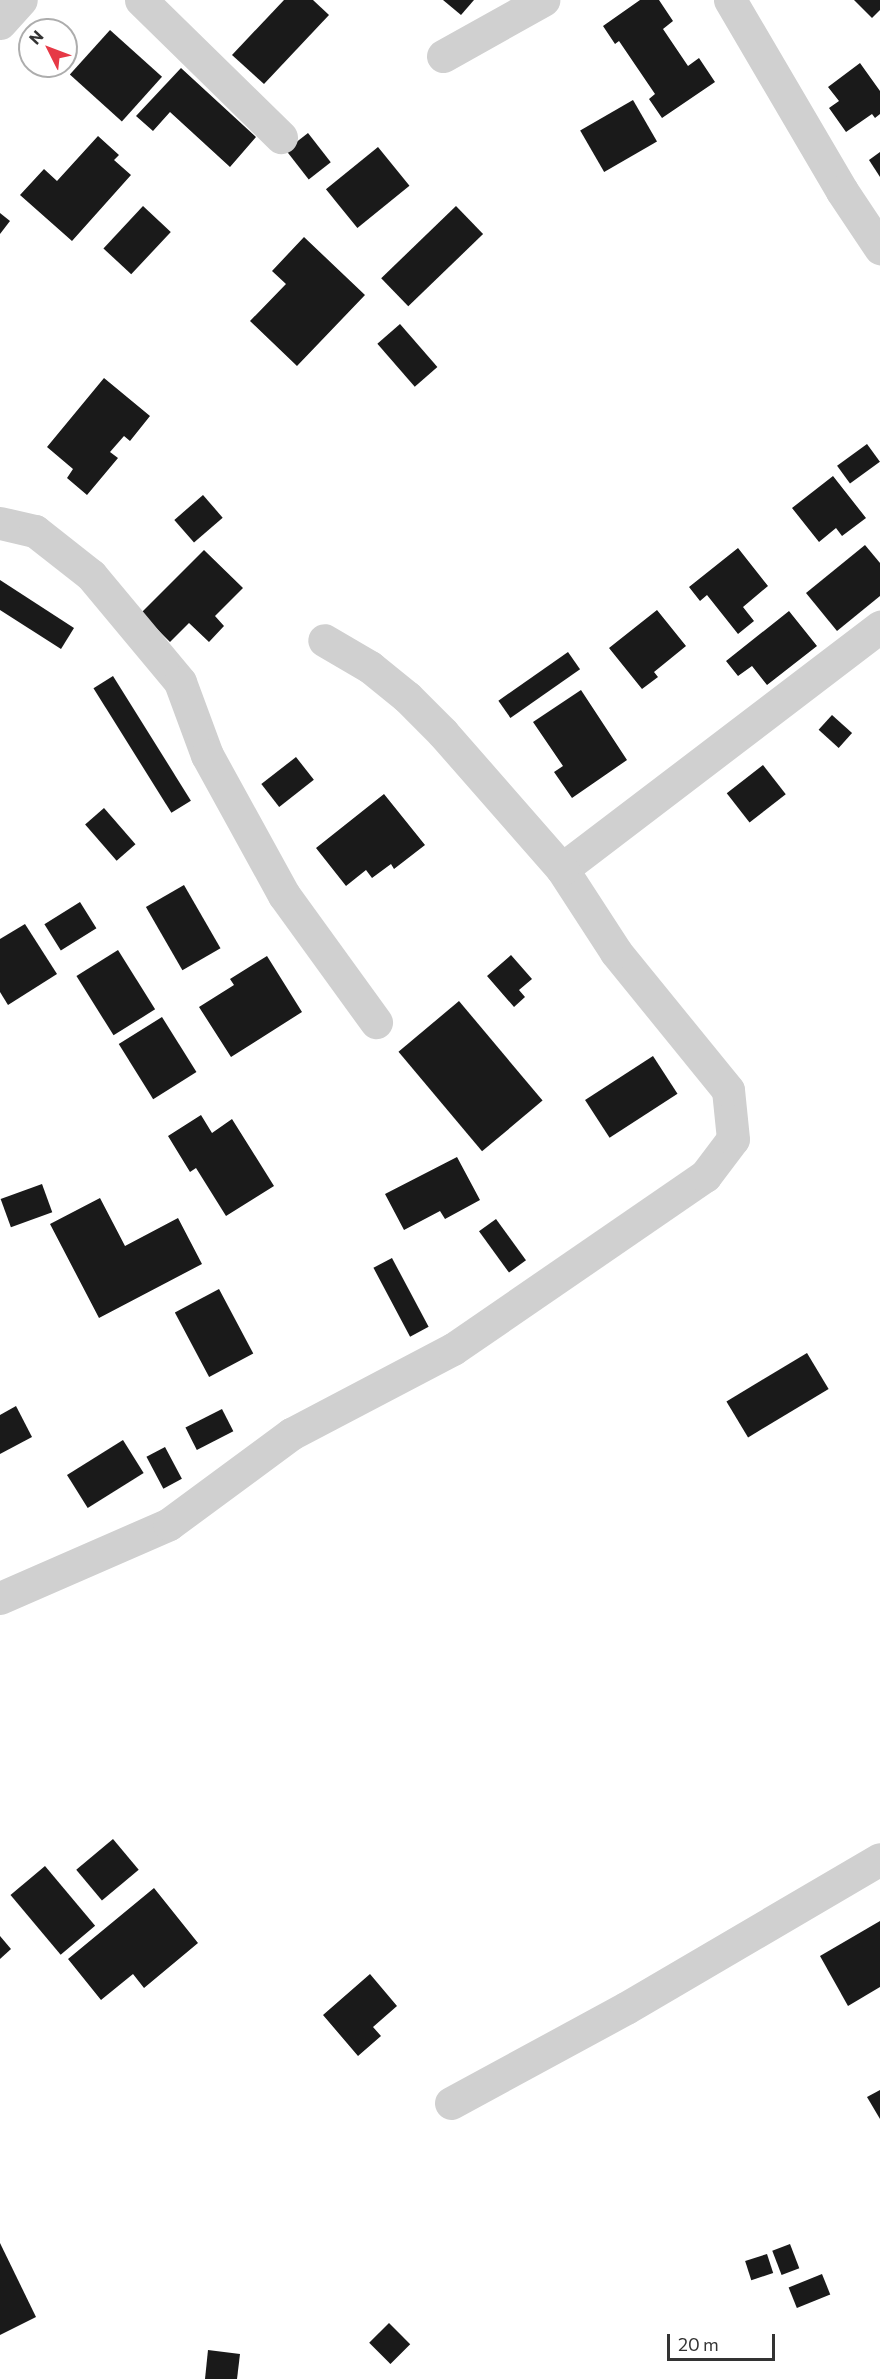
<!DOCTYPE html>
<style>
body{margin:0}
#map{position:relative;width:880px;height:2379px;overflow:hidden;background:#fff;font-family:Commissioner,sans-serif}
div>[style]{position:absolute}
.building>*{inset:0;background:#1a1a1a;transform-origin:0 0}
.minor>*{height:33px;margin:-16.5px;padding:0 16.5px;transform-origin:16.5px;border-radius:16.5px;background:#d0d0d0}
span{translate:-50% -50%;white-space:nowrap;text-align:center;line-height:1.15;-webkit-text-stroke:6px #fff;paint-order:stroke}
.north{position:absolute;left:18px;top:18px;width:60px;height:60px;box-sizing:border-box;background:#fff;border:2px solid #adadad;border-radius:50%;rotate:312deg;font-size:16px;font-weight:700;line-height:24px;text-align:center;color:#333}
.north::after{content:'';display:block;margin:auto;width:21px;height:27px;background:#e63946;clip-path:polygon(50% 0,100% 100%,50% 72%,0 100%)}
.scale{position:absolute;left:667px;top:2334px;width:108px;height:27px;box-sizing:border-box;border:3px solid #333;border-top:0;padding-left:8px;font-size:18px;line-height:21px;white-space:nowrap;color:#333;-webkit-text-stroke:4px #fff;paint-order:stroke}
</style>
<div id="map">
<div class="building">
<div style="clip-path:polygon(284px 0,313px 0,329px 15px,264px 84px,232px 55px)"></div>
<div style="clip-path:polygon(443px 0,474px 0,461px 15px)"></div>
<div style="clip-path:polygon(640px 0,659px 0,673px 21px,663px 29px,688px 66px,699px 58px,715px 82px,662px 118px,649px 99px,655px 94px,619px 41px,615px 44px,603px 26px)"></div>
<div style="clip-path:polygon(854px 0,880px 0,880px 10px,872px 18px)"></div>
<div style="left:110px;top:30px;width:70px;height:60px;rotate:42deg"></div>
<div style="clip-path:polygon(860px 63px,880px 91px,880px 114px,875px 118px,872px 114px,846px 132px,829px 108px,839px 101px,828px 87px)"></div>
<div style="clip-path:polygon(181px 68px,256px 137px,230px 167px,170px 112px,153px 131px,136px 116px)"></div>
<div style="left:633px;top:100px;width:48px;height:61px;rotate:60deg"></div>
<div style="left:308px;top:133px;width:37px;height:28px;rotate:52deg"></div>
<div style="clip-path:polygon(98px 136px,119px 155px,114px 160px,131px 175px,72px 241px,20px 195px,44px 169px,57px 181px)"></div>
<div style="left:378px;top:147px;width:50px;height:67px;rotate:51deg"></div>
<div style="clip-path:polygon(880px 152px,880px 177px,869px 160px)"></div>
<div style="left:143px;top:206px;width:38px;height:58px;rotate:43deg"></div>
<div style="left:456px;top:206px;width:39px;height:104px;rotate:46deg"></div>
<div style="clip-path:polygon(0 213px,10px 221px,0 234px)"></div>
<div style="clip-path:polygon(304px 237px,365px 295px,297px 366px,250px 321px,286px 284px,272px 271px)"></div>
<div style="left:400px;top:324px;width:57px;height:30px;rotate:49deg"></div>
<div style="clip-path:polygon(104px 378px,150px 416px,130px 441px,124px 436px,110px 452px,118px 458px,87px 495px,67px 478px,73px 469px,47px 447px)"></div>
<div style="left:867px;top:444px;width:22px;height:37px;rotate:54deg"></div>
<div style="clip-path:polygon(833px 476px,866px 518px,842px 536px,836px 528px,819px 542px,792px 508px)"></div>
<div style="left:203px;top:495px;width:30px;height:38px;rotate:49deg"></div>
<div style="clip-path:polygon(865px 545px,880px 563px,880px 596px,837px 631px,806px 593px)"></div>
<div style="clip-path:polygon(738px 548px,768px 586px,743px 607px,754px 621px,738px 634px,707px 595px,700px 601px,689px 587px)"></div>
<div style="clip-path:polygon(204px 550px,243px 588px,215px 616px,224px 626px,209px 642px,189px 623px,170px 642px,141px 613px)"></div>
<div style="clip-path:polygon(0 580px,74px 628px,61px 649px,0 610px)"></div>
<div style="clip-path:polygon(657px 610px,686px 646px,654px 672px,658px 677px,642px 689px,609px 648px)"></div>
<div style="clip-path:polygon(789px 611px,817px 646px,767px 685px,752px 666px,738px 676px,726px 661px)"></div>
<div style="left:568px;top:652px;width:21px;height:85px;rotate:55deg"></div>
<div style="left:113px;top:676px;width:147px;height:23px;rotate:58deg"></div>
<div style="clip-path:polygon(581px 690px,627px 760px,572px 798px,554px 772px,563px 766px,533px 722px)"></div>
<div style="left:832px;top:715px;width:27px;height:20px;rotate:42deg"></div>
<div style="left:296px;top:757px;width:29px;height:44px;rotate:52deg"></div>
<div style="left:763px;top:765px;width:37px;height:46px;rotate:52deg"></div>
<div style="clip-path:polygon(384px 794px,425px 845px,394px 869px,391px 864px,372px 878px,366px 870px,346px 886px,316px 848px)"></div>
<div style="left:104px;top:808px;width:48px;height:25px;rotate:49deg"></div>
<div style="left:184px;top:885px;width:73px;height:44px;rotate:60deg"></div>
<div style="left:80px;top:902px;width:31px;height:42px;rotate:58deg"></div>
<div style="clip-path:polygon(25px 924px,57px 974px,8px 1005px,0 992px,0 939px)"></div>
<div style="left:118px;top:950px;width:70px;height:49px;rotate:58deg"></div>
<div style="clip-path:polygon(511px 955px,532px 979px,519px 990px,525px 997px,514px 1007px,487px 976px)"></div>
<div style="clip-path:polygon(267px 956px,302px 1012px,231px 1057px,199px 1007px,234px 985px,230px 979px)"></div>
<div style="left:459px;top:1001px;width:130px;height:79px;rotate:50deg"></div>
<div style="left:162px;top:1017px;width:65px;height:51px;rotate:58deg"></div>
<div style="left:653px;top:1056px;width:45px;height:81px;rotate:57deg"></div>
<div style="clip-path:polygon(201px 1115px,212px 1133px,232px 1119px,274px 1186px,226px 1216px,196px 1168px,190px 1172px,168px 1136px)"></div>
<div style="clip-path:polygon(457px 1157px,480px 1200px,445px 1219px,440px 1211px,404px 1230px,385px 1194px)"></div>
<div style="left:42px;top:1184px;width:30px;height:44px;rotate:70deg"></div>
<div style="clip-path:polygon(100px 1198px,125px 1246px,178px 1218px,202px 1264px,99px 1318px,50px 1224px)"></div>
<div style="left:496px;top:1219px;width:51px;height:21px;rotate:54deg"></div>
<div style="left:392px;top:1258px;width:78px;height:21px;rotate:62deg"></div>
<div style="left:219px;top:1289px;width:73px;height:50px;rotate:62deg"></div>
<div style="left:807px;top:1353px;width:42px;height:94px;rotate:59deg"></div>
<div style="clip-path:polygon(16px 1406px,32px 1437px,0 1454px,0 1415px)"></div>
<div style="left:222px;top:1409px;width:25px;height:41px;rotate:63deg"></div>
<div style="left:123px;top:1440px;width:39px;height:66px;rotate:58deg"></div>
<div style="left:165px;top:1447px;width:36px;height:21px;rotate:62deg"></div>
<div style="left:113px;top:1839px;width:40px;height:48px;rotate:50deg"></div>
<div style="left:45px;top:1866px;width:78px;height:45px;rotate:50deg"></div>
<div style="clip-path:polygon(154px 1888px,198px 1943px,144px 1988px,133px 1974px,101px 2000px,68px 1959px)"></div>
<div style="clip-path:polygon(880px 1921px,880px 1987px,848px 2006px,820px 1956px)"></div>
<div style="clip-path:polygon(0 1936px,11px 1949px,0 1959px)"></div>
<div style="clip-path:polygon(370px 1974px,397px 2006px,373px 2027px,381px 2036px,358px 2056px,323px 2015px)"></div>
<div style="clip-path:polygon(880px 2090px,880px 2119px,867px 2097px)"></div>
<div style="clip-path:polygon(0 2243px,36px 2317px,0 2335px)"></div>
<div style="left:790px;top:2244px;width:26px;height:19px;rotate:69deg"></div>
<div style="left:767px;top:2254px;width:20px;height:23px;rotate:72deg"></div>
<div style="left:822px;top:2274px;width:22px;height:36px;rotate:68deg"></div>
<div style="left:389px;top:2323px;width:30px;height:28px;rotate:45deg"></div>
<div style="clip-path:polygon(208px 2350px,240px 2354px,237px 2379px,205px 2379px)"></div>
</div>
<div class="minor">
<div style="left:141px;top:0;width:196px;rotate:44.4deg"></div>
<div style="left:730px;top:0;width:221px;rotate:59.6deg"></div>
<div style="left:842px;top:191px;width:69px;rotate:56.3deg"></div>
<div style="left:0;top:23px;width:31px;rotate:-48deg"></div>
<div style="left:443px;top:56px;width:115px;rotate:-29.2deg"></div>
<div style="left:0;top:523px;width:36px;rotate:13deg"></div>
<div style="left:35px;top:531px;width:71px;rotate:38.2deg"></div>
<div style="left:91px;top:575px;width:139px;rotate:50.2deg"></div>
<div style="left:180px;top:682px;width:78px;rotate:69.7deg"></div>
<div style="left:207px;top:755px;width:160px;rotate:61.2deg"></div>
<div style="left:284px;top:895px;width:157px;rotate:54.1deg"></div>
<div style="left:562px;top:869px;width:400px;rotate:-37.3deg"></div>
<div style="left:0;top:1598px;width:184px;rotate:-23.6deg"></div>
<div style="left:169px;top:1524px;width:152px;rotate:-36.4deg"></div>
<div style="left:291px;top:1434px;width:183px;rotate:-27.7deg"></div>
<div style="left:453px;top:1349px;width:306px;rotate:-34.5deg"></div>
<div style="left:705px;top:1176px;width:46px;rotate:-52.9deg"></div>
<div style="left:733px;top:1139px;width:49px;rotate:-95.8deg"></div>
<div style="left:728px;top:1090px;width:178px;rotate:-129.1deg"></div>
<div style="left:616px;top:952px;width:99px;rotate:-123deg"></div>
<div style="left:562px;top:869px;width:181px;rotate:-131.2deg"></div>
<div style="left:443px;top:733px;width:51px;rotate:-135deg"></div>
<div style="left:407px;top:697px;width:48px;rotate:-141deg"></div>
<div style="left:370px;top:667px;width:53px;rotate:-149.6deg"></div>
<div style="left:451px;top:2103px;width:199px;rotate:-28.5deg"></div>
<div style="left:626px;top:2008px;width:294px;rotate:-30.4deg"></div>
</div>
<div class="north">N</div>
<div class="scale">20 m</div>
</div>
